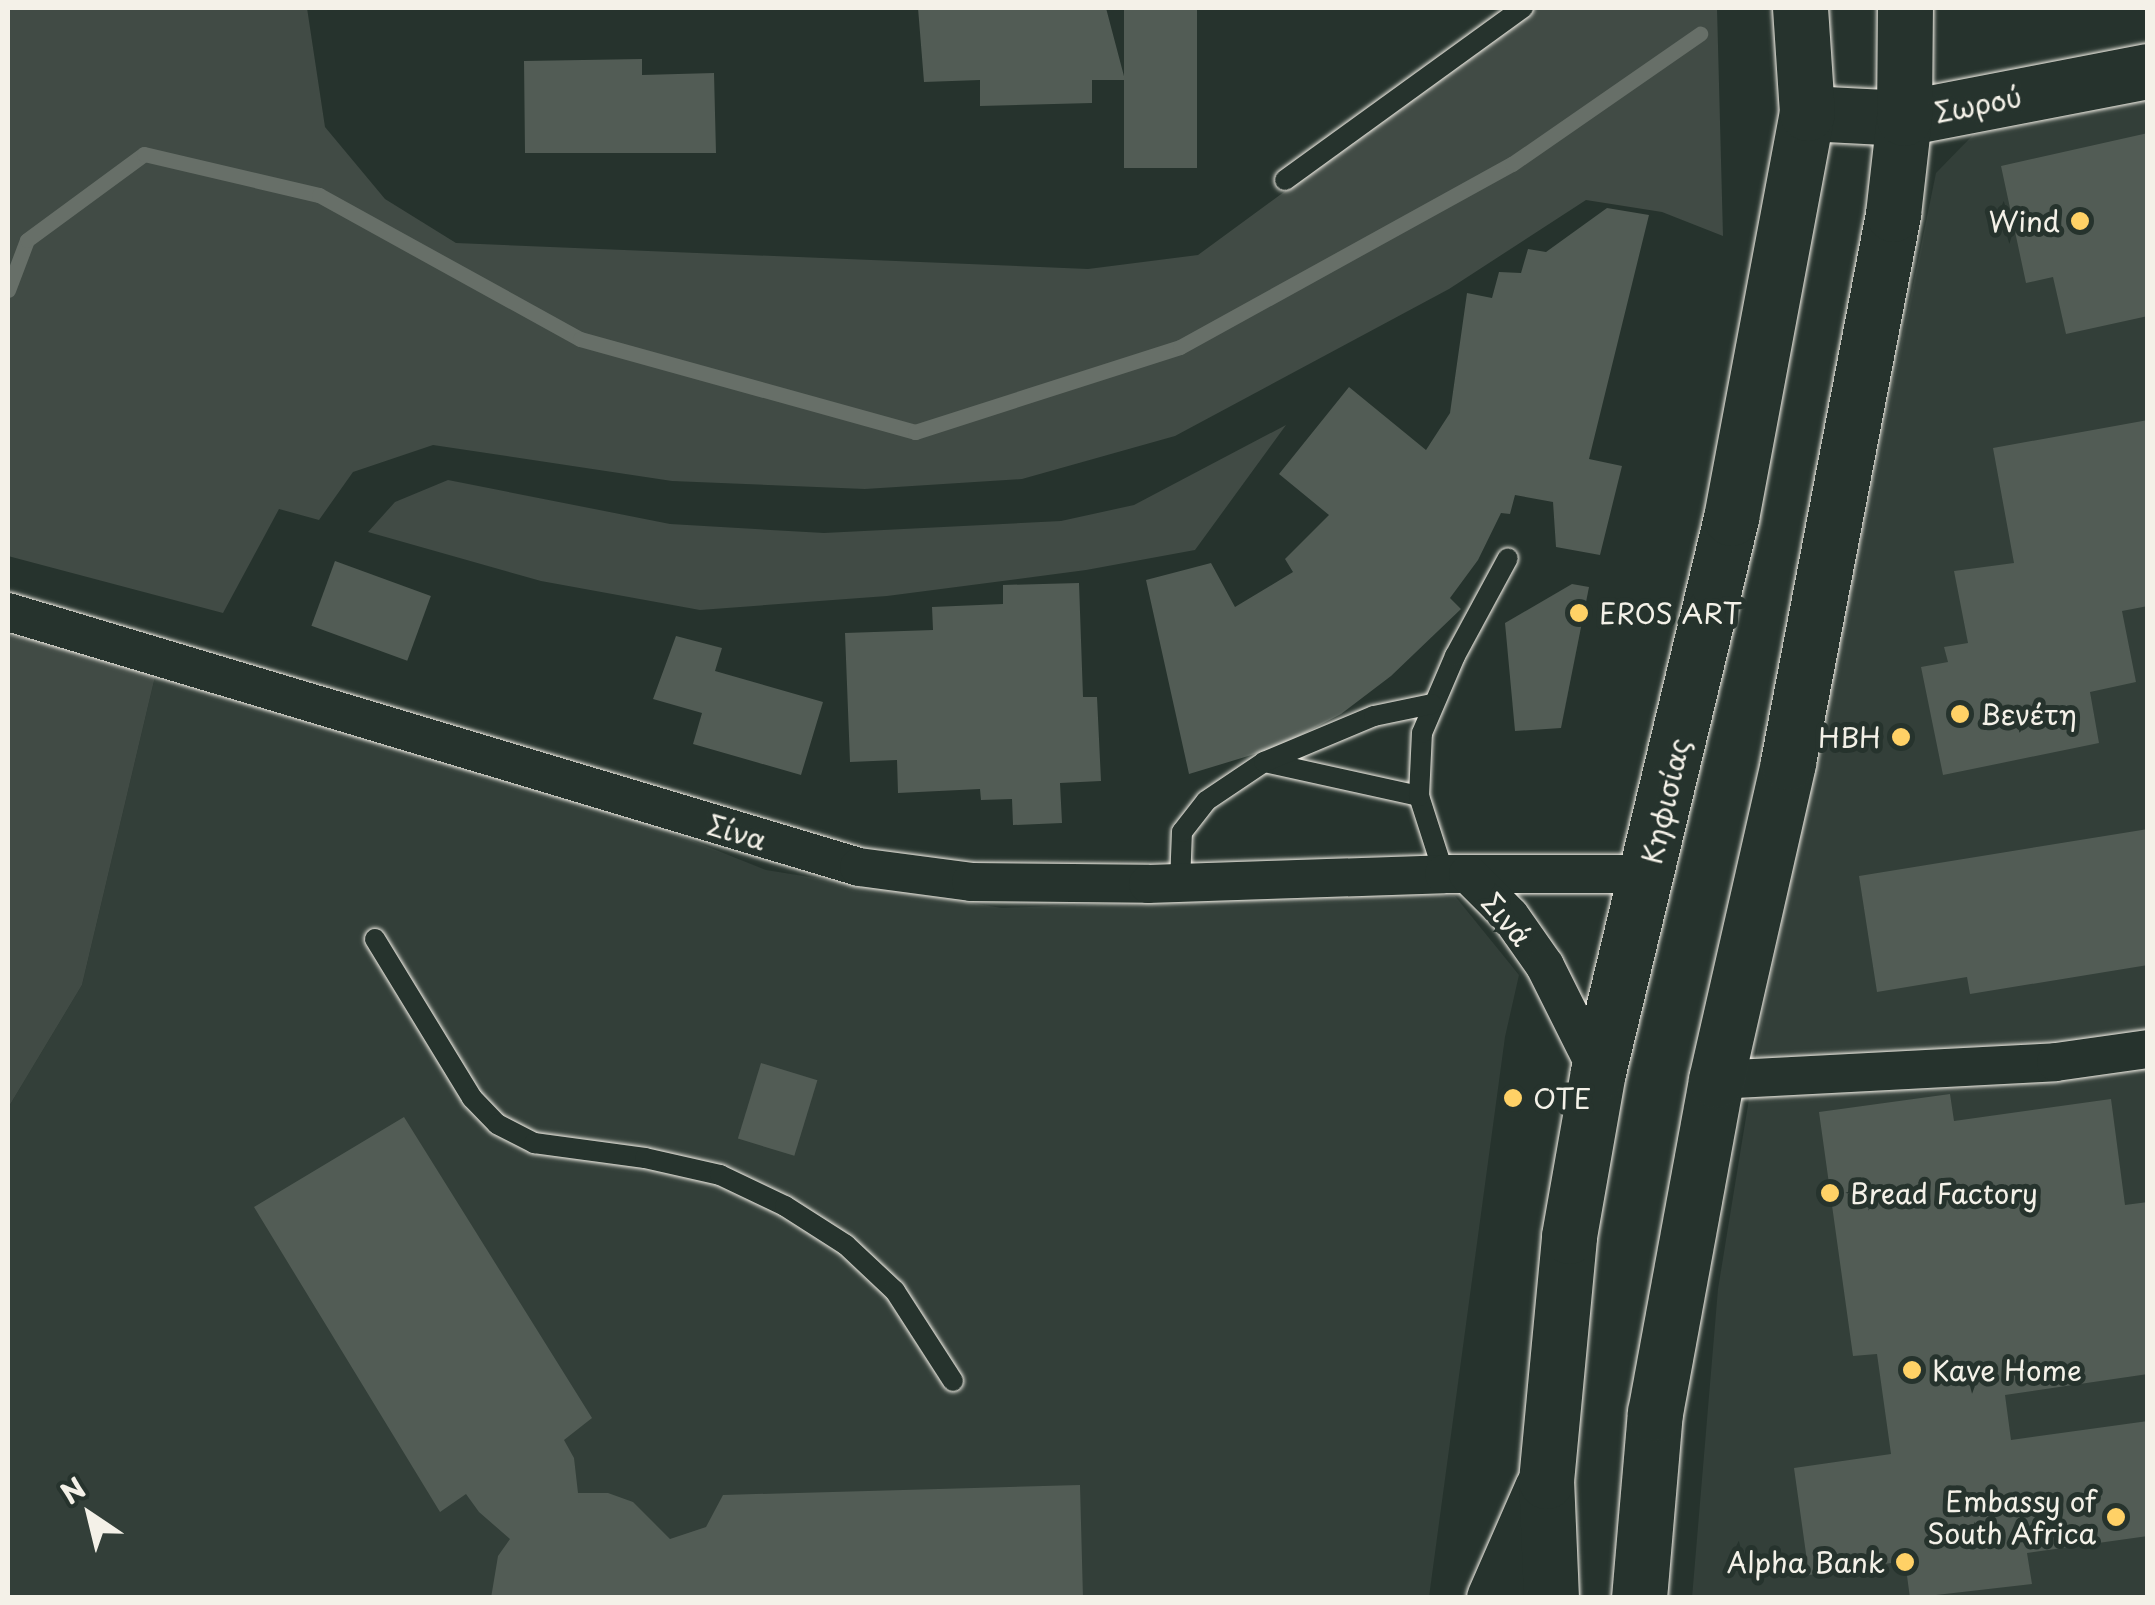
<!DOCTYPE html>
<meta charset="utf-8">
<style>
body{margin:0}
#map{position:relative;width:2155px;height:1605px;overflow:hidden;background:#26332d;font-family:"Playpen Sans",sans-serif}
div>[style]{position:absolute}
.built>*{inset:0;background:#333f39}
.green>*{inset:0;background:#414b45}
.stream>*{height:15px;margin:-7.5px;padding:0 7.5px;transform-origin:7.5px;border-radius:7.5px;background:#676f68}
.building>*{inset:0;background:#525c55;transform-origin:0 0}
.roads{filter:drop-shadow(0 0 2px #f4f1e8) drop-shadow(0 0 2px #f4f1e8)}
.lane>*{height:20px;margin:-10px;padding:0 10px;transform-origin:10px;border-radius:10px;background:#26332d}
.street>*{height:38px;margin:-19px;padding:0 19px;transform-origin:19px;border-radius:19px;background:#26332d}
.secondary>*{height:55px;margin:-27.5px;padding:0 27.5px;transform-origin:27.5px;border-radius:27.5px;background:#26332d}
.primary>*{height:55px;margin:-27.5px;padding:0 27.5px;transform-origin:27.5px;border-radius:27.5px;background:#26332d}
.dots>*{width:28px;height:28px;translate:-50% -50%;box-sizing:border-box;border:5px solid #26332d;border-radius:50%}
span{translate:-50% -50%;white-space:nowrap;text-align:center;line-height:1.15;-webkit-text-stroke:10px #26332d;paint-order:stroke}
.street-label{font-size:28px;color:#f4f1e8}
.poi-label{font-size:28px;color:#f4f1e8}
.right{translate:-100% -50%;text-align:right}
.left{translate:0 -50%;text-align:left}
.frame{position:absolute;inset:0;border:10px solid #f4f1e8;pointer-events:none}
.north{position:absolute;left:40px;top:1465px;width:100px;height:100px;-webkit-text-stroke:8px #26332d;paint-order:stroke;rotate:325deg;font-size:28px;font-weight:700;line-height:40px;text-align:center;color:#f4f1e8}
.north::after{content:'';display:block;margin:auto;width:35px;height:45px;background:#f4f1e8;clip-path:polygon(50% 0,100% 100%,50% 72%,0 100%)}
</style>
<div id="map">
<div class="built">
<div style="clip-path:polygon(2147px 100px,2147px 1597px,1692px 1598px,1718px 1289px,1762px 1019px,1936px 173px,1973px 135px)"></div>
<div style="clip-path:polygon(158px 664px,636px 818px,766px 870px,1002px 908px,1376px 893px,1455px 896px,1519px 975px,1505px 1037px,1429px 1597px,8px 1597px,8px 1108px,82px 985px)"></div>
</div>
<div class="green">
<div style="clip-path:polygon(8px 8px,307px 8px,325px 127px,385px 199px,456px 243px,1088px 269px,1198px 255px,1535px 8px,1717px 8px,1723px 236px,1662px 212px,1586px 200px,1449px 289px,1175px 436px,1022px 479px,865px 489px,672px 481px,433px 445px,353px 472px,319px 520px,279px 509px,223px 613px,8px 556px)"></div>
<div style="clip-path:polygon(1286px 425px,1195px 550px,1086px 570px,887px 596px,700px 610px,541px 581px,368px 532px,395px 502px,448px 480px,670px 524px,824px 533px,1061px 521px,1134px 505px)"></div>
<div style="clip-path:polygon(8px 635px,158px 664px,82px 985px,8px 1108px)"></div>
</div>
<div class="stream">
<div style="left:8px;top:290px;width:53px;rotate:-69.2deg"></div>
<div style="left:27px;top:240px;width:145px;rotate:-36.3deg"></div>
<div style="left:144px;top:154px;width:180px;rotate:13.2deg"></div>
<div style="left:319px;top:195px;width:298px;rotate:28.9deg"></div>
<div style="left:580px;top:339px;width:348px;rotate:15.5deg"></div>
<div style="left:915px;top:432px;width:278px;rotate:-17.8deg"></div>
<div style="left:1180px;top:347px;width:379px;rotate:-28.9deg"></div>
<div style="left:1512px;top:164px;width:229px;rotate:-34.7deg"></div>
</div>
<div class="building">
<div style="clip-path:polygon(918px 8px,1106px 8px,1125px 80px,1092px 80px,1092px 103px,980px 106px,980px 80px,924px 82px)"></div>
<div style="left:1124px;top:8px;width:73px;height:160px"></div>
<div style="clip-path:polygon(642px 59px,642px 75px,714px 73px,716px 153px,525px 153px,524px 61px)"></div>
<div style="clip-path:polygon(2148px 133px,2148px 316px,2066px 334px,2053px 277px,2026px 283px,2001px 166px)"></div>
<div style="clip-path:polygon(1607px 208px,1649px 215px,1589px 459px,1622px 466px,1600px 555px,1556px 547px,1553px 502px,1515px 495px,1510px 514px,1501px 513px,1478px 560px,1450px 598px,1461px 609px,1391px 676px,1341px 714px,1278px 747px,1189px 774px,1146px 580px,1211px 563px,1235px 607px,1293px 572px,1285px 559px,1329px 515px,1279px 474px,1349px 387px,1426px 450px,1450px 413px,1467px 293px,1492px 298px,1499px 272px,1521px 273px,1528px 249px,1546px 252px)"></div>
<div style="clip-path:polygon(2148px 420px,2148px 606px,2122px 611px,2136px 682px,2090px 692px,2099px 743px,1943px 775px,1921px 667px,1948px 662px,1944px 647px,1968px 643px,1954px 571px,2014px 563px,1993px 448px)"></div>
<div style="left:335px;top:561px;width:102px;height:69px;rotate:20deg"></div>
<div style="clip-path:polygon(1079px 583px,1083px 697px,1097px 697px,1101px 781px,1060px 783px,1062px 823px,1013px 825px,1012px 799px,981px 800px,980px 789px,898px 793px,897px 760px,850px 762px,845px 633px,933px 630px,932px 607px,1003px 604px,1003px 585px)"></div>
<div style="clip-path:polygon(1572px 584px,1589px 587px,1561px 728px,1515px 731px,1505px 623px)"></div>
<div style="clip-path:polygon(676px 636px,722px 648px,715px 671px,823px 702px,801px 775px,693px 744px,702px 713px,653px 699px)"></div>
<div style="clip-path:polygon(2148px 829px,2148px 965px,1970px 994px,1967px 977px,1877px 992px,1859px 876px)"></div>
<div style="left:761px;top:1063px;width:59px;height:79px;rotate:17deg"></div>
<div style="clip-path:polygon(1950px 1094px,1954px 1121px,2111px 1099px,2125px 1205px,2148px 1202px,2148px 1374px,2005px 1395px,2011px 1440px,2148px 1421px,2148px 1536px,2027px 1553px,2032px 1584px,1910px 1598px,1905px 1561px,1809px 1575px,1794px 1468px,1891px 1454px,1877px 1354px,1853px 1356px,1819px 1112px)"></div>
<div style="clip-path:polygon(404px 1117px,592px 1418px,564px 1440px,574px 1458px,578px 1493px,608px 1493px,633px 1502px,670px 1539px,706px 1527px,723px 1495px,1080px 1485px,1083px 1598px,491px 1598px,498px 1556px,510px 1539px,479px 1512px,466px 1494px,440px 1512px,254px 1207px)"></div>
</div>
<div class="roads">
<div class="lane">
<div style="left:1285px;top:180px;width:294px;rotate:-35.9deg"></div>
<div style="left:1264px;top:762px;width:159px;rotate:12.4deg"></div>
<div style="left:1444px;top:874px;width:82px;rotate:-107.8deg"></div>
<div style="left:1419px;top:796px;width:63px;rotate:-87.3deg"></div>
<div style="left:1422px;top:733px;width:84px;rotate:-66.8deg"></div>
<div style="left:1455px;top:656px;width:111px;rotate:-61.6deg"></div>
<div style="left:1180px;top:883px;width:51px;rotate:-87.8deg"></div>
<div style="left:1182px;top:832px;width:39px;rotate:-52deg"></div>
<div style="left:1206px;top:801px;width:70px;rotate:-33.9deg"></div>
<div style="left:1264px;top:762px;width:119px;rotate:-22.7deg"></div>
<div style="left:1374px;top:716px;width:59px;rotate:-11.7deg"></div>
<div style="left:375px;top:939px;width:186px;rotate:58.6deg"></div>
<div style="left:472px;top:1098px;width:36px;rotate:46deg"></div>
<div style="left:497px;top:1124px;width:42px;rotate:27.2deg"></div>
<div style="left:534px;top:1143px;width:112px;rotate:7.7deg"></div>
<div style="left:645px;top:1158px;width:77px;rotate:12.8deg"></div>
<div style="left:720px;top:1175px;width:72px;rotate:25.5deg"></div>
<div style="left:785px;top:1206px;width:72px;rotate:32.6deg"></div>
<div style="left:846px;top:1245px;width:67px;rotate:43.2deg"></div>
<div style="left:895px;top:1291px;width:107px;rotate:57.2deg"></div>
</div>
<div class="street">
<div style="left:8px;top:612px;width:888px;rotate:16.68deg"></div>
<div style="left:859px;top:867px;width:113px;rotate:7.6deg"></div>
<div style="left:971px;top:882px;width:177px;rotate:0.6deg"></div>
<div style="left:1148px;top:884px;width:296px;rotate:-1.9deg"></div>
<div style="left:1444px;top:874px;width:204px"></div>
<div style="left:1468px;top:874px;width:59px;rotate:45deg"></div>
<div style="left:1510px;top:916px;width:61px;rotate:55deg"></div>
<div style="left:1545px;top:966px;width:119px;rotate:63.4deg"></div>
<div style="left:1716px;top:1080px;width:340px;rotate:-3deg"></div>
<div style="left:2056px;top:1062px;width:93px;rotate:-8deg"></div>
</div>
<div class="secondary">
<div style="left:1807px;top:113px;width:97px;rotate:3deg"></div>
<div style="left:1904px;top:118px;width:248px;rotate:-10.9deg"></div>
</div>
<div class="primary">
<div style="left:1494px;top:1598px;width:120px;rotate:-66.4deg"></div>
<div style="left:1551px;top:1598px;width:117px;rotate:-92.4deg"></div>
<div style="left:1546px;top:1481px;width:246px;rotate:-84.6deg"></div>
<div style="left:1569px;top:1236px;width:167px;rotate:-80deg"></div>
<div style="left:1598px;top:1072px;width:570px;rotate:-76.5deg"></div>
<div style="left:1731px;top:518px;width:412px;rotate:-79.4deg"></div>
<div style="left:1807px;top:113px;width:105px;rotate:-93.8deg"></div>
<div style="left:1639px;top:1598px;width:186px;rotate:-85.1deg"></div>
<div style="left:1655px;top:1413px;width:339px;rotate:-79.6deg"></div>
<div style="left:1716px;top:1080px;width:326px;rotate:-77.2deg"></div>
<div style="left:1788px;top:762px;width:558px;rotate:-79.15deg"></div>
<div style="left:1893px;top:214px;width:97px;rotate:-83.5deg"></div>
<div style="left:1904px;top:118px;width:110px;rotate:-89.5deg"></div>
</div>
</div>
<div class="dots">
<div style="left:2080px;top:221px;background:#ffd166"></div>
<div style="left:1579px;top:613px;background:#ffd166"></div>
<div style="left:1960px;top:714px;background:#ffd166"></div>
<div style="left:1901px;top:737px;background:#ffd166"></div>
<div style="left:1513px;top:1098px;background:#ffd166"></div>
<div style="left:1830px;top:1193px;background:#ffd166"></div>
<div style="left:1912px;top:1370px;background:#ffd166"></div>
<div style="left:2116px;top:1517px;background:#ffd166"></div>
<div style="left:1905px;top:1562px;background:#ffd166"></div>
</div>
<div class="street-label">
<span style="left:1978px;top:104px;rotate:-11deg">Σωρού</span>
<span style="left:1665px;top:801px;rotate:-77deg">Κηφισίας</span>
<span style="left:737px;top:832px;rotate:17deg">Σίνα</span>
<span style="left:1507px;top:919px;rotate:50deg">Σινά</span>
</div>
<div class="poi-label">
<span class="right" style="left:2060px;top:221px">Wind</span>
<span class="left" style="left:1599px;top:613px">EROS ART</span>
<span class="left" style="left:1980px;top:714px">Βενέτη</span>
<span class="right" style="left:1881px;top:737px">ΗΒΗ</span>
<span class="left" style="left:1533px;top:1098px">ΟΤΕ</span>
<span class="left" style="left:1850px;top:1193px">Bread Factory</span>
<span class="left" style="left:1932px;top:1370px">Kave Home</span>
<span class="right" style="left:2096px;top:1517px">Embassy of<br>South Africa</span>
<span class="right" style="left:1885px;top:1562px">Alpha Bank</span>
</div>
<div class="frame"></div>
<div class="north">N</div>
</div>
